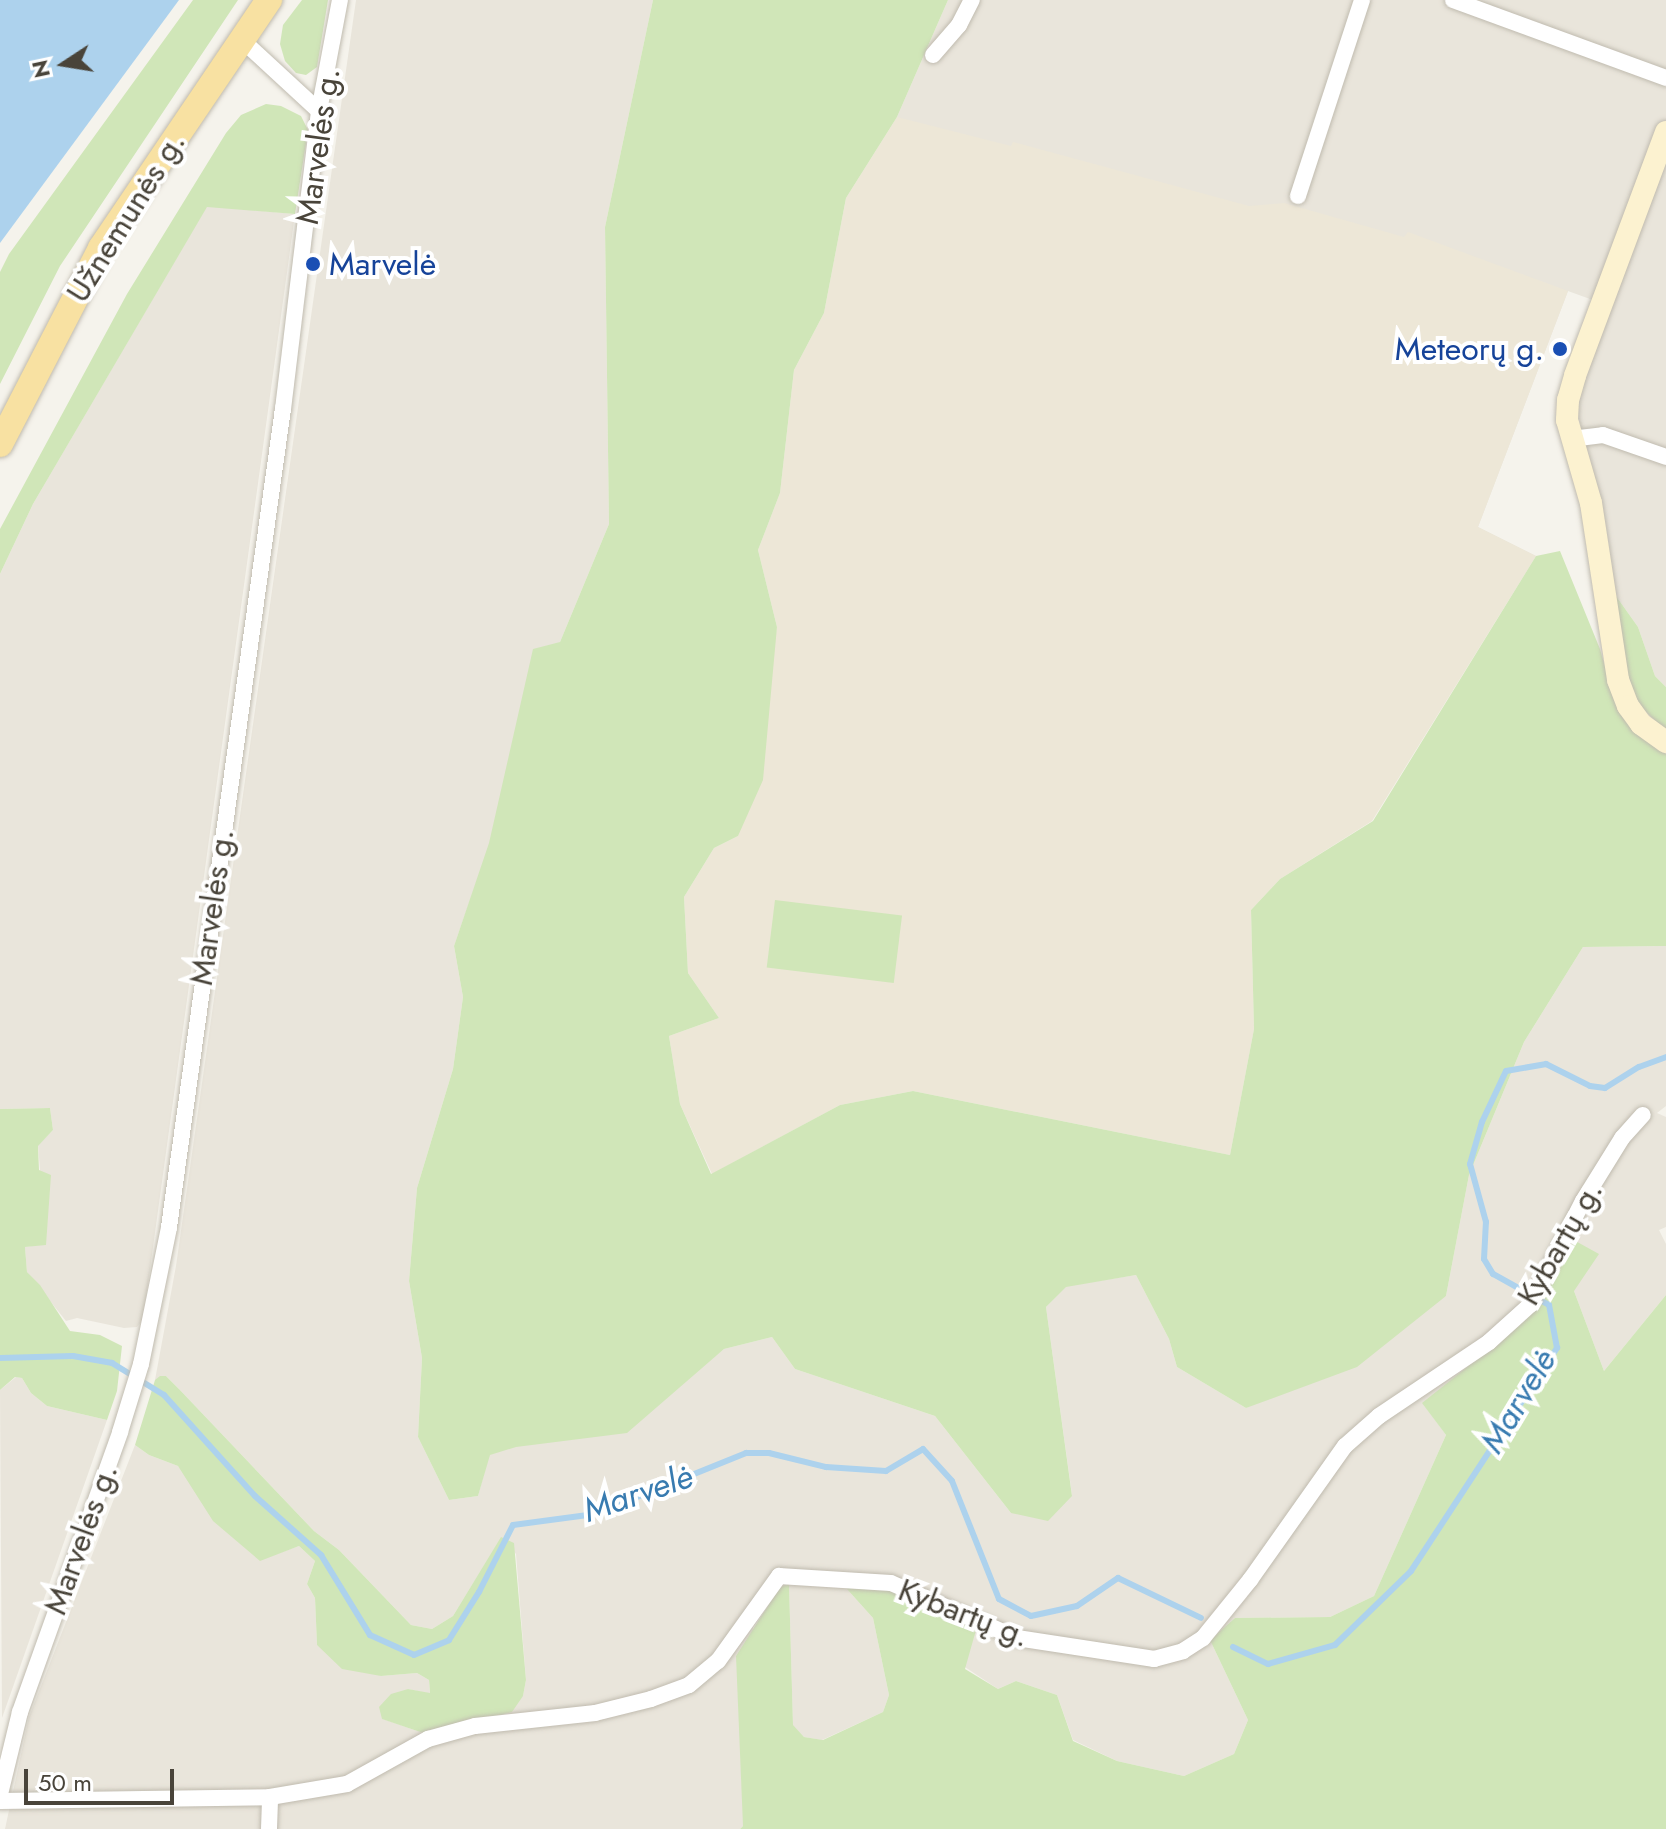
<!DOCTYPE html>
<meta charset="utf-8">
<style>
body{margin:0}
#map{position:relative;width:1666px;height:1829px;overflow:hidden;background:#f5f3ec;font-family:Jost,sans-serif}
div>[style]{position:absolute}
.residential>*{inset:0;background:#e9e5db}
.education>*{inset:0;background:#ede7d7}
.green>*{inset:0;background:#d0e6b8;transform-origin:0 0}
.water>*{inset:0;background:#add2ed}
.stream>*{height:6px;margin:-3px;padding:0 3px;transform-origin:3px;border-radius:3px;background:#add2ed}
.roads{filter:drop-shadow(0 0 2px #c0bbaf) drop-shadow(0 0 2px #c0bbaf)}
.street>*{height:16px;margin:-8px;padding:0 8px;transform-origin:8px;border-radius:8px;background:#fff}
.secondary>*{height:22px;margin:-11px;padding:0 11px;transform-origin:11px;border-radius:11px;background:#fcf2d0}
.primary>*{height:26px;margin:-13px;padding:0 13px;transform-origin:13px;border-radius:13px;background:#f8e1a2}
.dots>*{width:22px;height:22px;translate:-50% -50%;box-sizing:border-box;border:4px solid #fff;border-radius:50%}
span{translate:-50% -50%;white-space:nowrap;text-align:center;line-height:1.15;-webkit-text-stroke:8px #fff;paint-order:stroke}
.street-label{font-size:32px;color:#49443a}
.transit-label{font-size:32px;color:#164399}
.left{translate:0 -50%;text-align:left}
.right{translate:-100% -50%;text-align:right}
.water-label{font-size:34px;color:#387bb0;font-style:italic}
.north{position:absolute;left:24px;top:24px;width:80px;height:80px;-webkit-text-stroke:6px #fff;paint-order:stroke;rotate:258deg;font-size:22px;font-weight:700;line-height:32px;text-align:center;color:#49443a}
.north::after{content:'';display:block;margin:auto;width:28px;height:36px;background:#49443a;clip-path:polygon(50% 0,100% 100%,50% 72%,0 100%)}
.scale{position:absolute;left:24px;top:1769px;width:150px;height:36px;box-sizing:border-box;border:4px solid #49443a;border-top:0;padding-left:10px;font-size:24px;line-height:28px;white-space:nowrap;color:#49443a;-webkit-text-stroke:6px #fff;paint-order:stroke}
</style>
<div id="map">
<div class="residential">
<div style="clip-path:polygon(356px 0,653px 0,605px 227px,609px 524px,560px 642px,454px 946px,463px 997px,453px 1069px,417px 1188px,409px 1281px,422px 1358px,418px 1437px,449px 1500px,478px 1496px,489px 1455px,678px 1386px,724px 1349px,772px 1337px,795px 1369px,935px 1416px,1011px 1513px,1072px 1495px,1046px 1307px,1066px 1286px,1136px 1275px,1169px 1339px,1177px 1367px,1246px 1408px,1446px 1296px,1469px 1175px,1524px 1042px,1583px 947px,1666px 946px,1666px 1106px,1657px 1113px,1666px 1117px,1666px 1227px,1659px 1230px,1666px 1244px,1666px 1295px,1604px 1371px,1574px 1291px,1570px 1238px,1520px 1325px,1423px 1403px,1446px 1435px,1374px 1596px,1330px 1617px,1235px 1618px,1210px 1640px,1248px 1720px,1234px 1754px,1184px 1776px,1117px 1761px,1073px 1740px,1057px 1695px,1016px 1681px,998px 1689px,846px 1588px,873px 1618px,889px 1695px,883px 1712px,822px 1740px,804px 1737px,793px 1726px,789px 1585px,780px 1587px,753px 1627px,743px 1826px,740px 1829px,5px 1829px,29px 1717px,135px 1445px,149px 1455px,178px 1466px,260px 1560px,299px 1546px,315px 1561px,307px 1584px,315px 1598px,317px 1645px,381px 1676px,417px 1673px,429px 1680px,430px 1694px,408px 1689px,380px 1707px,383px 1719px,426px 1734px,523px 1696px,526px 1680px,516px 1554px,501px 1538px,453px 1616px,432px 1629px,411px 1625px,339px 1550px,314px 1531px,179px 1389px,166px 1376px,155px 1380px,176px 1266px)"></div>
<div style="clip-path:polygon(948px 0,1666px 0,1666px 687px,1655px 676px,1638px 627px,1616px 596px,1606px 526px,1577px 411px,1580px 394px,1612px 307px,1568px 291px,1478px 527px,1536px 556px,719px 1018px,897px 117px)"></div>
<div style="clip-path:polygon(207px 206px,295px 214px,143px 1320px,137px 1327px,124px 1328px,77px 1318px,66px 1321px,27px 1272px,25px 1247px,46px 1244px,38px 1145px,53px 1130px,50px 1108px,0 1109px,0 574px,33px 504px)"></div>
<div style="clip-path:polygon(16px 1377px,22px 1378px,31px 1393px,47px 1406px,107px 1420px,2px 1718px,0 1390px)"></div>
</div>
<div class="education">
<div style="clip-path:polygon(897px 117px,1011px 146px,1013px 142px,1249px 206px,1284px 203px,1404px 237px,1408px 232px,1568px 291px,1478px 527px,1536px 556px,1372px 821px,1280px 879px,1251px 910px,1254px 1029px,1230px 1155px,913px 1091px,840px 1105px,712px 1174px,680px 1104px,669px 1036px,719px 1018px,688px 973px,684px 897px,714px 848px,738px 836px,777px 627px,758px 550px,780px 493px,794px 370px,824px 313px,846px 198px)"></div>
</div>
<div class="green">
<div style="clip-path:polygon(193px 0,238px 0,60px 266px,0 384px,0 272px,9px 254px)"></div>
<div style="clip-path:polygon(302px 0,328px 0,317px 67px,306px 75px,296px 73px,285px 61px,280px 44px,283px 25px)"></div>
<div style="clip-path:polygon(653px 0,948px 0,897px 117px,846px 198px,824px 313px,794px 370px,780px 493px,758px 550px,777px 627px,763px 780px,738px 836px,714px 848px,684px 897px,688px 973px,719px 1018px,669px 1036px,680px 1104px,711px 1174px,840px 1105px,913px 1091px,1230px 1155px,1254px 1029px,1251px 910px,1280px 879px,1373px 821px,1536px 556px,1560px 551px,1600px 649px,1616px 705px,1639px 735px,1666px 754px,1666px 946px,1583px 947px,1524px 1042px,1469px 1175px,1446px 1296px,1357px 1367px,1246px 1408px,1177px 1367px,1169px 1339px,1136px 1275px,1066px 1287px,1046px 1307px,1072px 1496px,1048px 1521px,1011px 1513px,935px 1416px,795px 1369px,772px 1337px,724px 1349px,627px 1433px,516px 1447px,490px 1455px,478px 1496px,449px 1500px,418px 1437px,422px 1358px,409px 1281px,417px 1188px,453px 1069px,463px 997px,454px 946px,489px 843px,533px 649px,560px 642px,609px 524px,605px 227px)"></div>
<div style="clip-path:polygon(266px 104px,281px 106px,301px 116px,308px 130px,295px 214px,207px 207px,33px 504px,0 574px,0 529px,127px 294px,226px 133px,241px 115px)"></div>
<div style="clip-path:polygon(1616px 596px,1638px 627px,1655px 676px,1666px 687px,1666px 731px,1637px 703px,1628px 679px)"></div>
<div style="left:775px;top:900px;width:128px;height:68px;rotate:7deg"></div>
<div style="clip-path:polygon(50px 1108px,53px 1130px,38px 1146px,39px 1170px,51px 1175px,46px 1245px,25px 1247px,27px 1272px,40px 1285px,70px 1331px,100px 1335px,122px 1346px,117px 1391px,107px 1420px,47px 1406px,31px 1393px,22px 1378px,15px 1377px,0 1390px,0 1109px)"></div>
<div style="clip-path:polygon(1570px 1238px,1599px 1254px,1574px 1291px,1604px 1371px,1666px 1295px,1666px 1829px,740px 1829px,743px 1826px,736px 1656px,780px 1587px,789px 1584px,793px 1725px,804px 1737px,823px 1740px,883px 1712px,889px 1695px,873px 1618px,846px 1588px,884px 1589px,923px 1600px,976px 1630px,965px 1669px,998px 1689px,1016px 1681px,1057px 1695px,1073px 1741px,1117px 1761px,1184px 1776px,1234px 1754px,1248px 1720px,1210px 1640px,1235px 1618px,1330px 1617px,1374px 1596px,1446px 1435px,1422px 1403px,1520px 1325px)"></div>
<div style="clip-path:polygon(160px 1376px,166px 1376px,179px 1389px,314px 1531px,339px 1550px,411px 1625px,432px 1629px,453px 1616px,501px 1537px,514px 1543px,526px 1680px,523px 1696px,512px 1712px,426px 1734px,382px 1719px,379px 1707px,391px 1694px,408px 1689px,430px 1693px,429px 1680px,417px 1673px,381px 1676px,342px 1669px,317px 1645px,315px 1598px,307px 1584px,315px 1561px,299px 1546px,260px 1561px,213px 1521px,178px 1466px,149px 1455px,135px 1445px,155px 1380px)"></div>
</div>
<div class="water">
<div style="clip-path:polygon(0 0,179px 0,0 243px)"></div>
</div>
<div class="stream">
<div style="left:0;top:1358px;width:73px;rotate:-1.6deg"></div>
<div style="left:73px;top:1356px;width:40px;rotate:10deg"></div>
<div style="left:112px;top:1363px;width:61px;rotate:31.6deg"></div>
<div style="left:164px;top:1395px;width:136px;rotate:48deg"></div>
<div style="left:255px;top:1496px;width:89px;rotate:41.8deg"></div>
<div style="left:321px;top:1555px;width:94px;rotate:58.5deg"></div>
<div style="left:370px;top:1635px;width:48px;rotate:24.4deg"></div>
<div style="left:414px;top:1655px;width:38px;rotate:-23deg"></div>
<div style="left:449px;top:1640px;width:57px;rotate:-58deg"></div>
<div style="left:479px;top:1592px;width:75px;rotate:-63.1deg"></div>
<div style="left:513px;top:1525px;width:83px;rotate:-7.6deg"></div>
<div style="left:595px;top:1514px;width:163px;rotate:-22deg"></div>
<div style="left:746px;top:1453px;width:23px"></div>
<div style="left:769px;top:1453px;width:59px;rotate:13.8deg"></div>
<div style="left:826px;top:1467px;width:60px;rotate:3.8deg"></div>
<div style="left:886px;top:1471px;width:43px;rotate:-30.7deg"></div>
<div style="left:923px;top:1449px;width:43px;rotate:47.8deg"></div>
<div style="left:952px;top:1481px;width:127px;rotate:68.3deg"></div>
<div style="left:999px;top:1599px;width:36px;rotate:28deg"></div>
<div style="left:1031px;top:1616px;width:47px;rotate:-12.3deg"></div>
<div style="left:1077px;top:1606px;width:50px;rotate:-34.3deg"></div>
<div style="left:1118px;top:1578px;width:92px;rotate:25.7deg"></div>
<div style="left:1233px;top:1647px;width:39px;rotate:26deg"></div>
<div style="left:1268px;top:1664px;width:70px;rotate:-15.8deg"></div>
<div style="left:1335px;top:1645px;width:106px;rotate:-44.2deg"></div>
<div style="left:1411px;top:1571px;width:267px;rotate:-56.8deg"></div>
<div style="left:1557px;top:1348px;width:44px;rotate:-100.5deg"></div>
<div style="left:1549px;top:1305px;width:64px;rotate:-151deg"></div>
<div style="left:1493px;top:1274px;width:17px;rotate:-121deg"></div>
<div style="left:1484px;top:1259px;width:37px;rotate:-87deg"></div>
<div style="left:1486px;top:1222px;width:60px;rotate:-105.4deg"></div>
<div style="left:1470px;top:1164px;width:44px;rotate:-74.1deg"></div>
<div style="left:1482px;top:1122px;width:56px;rotate:-64.8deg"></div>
<div style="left:1506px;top:1071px;width:41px;rotate:-9.9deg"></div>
<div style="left:1546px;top:1064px;width:49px;rotate:26.6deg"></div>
<div style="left:1590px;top:1086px;width:15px;rotate:8deg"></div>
<div style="left:1605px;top:1088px;width:40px;rotate:-32deg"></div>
<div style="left:1639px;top:1067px;width:29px;rotate:-20deg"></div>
</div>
<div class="roads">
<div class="street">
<div style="left:1453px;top:0;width:227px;rotate:20.1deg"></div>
<div style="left:241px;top:39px;width:106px;rotate:42.7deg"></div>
<div style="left:933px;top:55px;width:40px;rotate:-49deg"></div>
<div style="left:959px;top:25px;width:28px;rotate:-63deg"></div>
<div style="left:1298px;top:196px;width:206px;rotate:-71.9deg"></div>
<div style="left:1571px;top:439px;width:32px;rotate:-7deg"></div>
<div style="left:1603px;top:435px;width:67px;rotate:19.2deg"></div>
<div style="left:0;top:1794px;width:84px;rotate:-76.3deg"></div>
<div style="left:20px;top:1712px;width:297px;rotate:-70.3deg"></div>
<div style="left:120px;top:1432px;width:71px;rotate:-72.8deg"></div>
<div style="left:141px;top:1364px;width:140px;rotate:-78.4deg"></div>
<div style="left:169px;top:1227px;width:826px;rotate:-82.07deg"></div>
<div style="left:283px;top:409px;width:300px;rotate:-83.1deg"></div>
<div style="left:319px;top:111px;width:113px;rotate:-79.3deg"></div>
<div style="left:0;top:1801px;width:270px;rotate:-0.8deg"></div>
<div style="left:270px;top:1797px;width:78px;rotate:-9.6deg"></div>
<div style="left:347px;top:1784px;width:93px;rotate:-29.1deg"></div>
<div style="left:428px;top:1739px;width:49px;rotate:-15.5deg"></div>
<div style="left:475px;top:1726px;width:121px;rotate:-6.2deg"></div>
<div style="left:595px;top:1713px;width:58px;rotate:-14deg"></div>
<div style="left:651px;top:1699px;width:40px;rotate:-20.2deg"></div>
<div style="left:689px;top:1685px;width:38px;rotate:-40deg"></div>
<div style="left:718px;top:1661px;width:105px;rotate:-54.3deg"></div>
<div style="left:779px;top:1576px;width:112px;rotate:3.6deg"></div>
<div style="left:891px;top:1583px;width:137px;rotate:23.6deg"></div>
<div style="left:1017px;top:1638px;width:139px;rotate:8.7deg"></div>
<div style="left:1154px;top:1659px;width:30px;rotate:-15deg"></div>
<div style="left:1183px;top:1651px;width:24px;rotate:-33deg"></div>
<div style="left:1203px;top:1638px;width:75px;rotate:-51deg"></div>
<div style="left:1250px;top:1580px;width:164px;rotate:-54.7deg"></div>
<div style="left:1345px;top:1446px;width:45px;rotate:-41.4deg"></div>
<div style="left:1379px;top:1416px;width:133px;rotate:-33.9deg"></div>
<div style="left:1489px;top:1342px;width:55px;rotate:-42.1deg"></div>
<div style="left:1530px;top:1305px;width:117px;rotate:-63deg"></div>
<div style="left:1583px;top:1201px;width:74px;rotate:-58.2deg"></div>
<div style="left:1622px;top:1138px;width:31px;rotate:-48deg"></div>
<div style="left:269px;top:1829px;width:32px;rotate:-88deg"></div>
</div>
<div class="secondary">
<div style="left:1666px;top:132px;width:260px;rotate:110.5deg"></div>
<div style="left:1575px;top:376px;width:25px;rotate:106deg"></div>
<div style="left:1568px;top:400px;width:20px;rotate:93deg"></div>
<div style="left:1567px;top:420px;width:86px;rotate:73.9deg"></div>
<div style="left:1591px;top:503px;width:179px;rotate:81.3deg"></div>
<div style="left:1618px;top:680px;width:28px;rotate:69deg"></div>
<div style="left:1628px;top:706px;width:22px;rotate:54deg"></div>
<div style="left:1641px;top:724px;width:31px;rotate:36deg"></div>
</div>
<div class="primary">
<div style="left:0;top:444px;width:220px;rotate:-62.7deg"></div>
<div style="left:101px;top:248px;width:300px;rotate:-55.9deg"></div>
</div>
</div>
<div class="dots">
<div style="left:313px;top:264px;background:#1a4fb4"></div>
<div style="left:1560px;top:349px;background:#1a4fb4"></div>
</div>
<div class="street-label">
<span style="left:318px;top:146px;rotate:-82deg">Marvelės g.</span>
<span style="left:126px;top:217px;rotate:-58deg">Užnemunės g.</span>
<span style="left:212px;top:907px;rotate:-82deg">Marvelės g.</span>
<span style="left:1560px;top:1243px;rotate:-60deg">Kybartų g.</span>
<span style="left:81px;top:1539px;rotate:-70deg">Marvelės g.</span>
<span style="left:964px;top:1613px;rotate:21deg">Kybartų g.</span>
</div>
<div class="transit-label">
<span class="left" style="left:329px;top:264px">Marvelė</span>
<span class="right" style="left:1544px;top:349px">Meteorų g.</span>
</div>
<div class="water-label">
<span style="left:1518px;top:1401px;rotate:-59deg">Marvelė</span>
<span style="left:638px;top:1493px;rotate:-19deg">Marvelė</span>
</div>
<div class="north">N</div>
<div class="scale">50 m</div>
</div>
